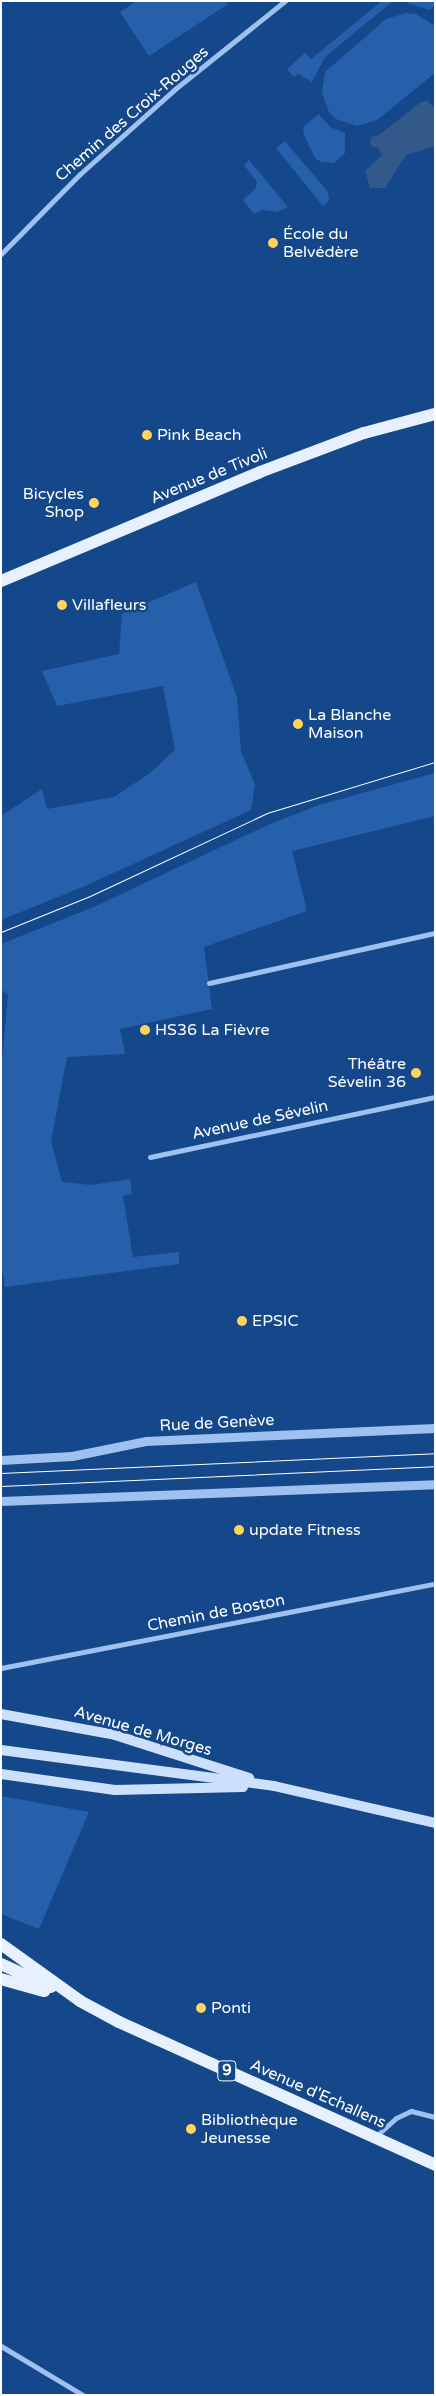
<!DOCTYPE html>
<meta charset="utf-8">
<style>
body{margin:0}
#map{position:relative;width:436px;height:2396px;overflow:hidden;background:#15478b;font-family:"Varela Round",sans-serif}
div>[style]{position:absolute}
.green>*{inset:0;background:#2760aa}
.water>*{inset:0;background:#33588a}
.minor>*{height:5px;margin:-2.5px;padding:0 2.5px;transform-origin:2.5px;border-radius:2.5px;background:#9ec1ef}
.tertiary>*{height:9px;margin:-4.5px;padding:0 4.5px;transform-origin:4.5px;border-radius:4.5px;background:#9ec1ef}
.secondary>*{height:10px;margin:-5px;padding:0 5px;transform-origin:5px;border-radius:5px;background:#ccdffb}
.primary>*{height:12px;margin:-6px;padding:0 6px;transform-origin:6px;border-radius:6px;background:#e6f0ff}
.tram>*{height:1px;margin:-0.5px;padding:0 0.5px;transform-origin:0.5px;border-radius:0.5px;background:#fff}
.dots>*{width:14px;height:14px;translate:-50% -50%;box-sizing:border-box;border:2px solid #15478b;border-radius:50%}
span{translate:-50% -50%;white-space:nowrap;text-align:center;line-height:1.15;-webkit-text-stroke:5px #15478b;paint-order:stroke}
.shield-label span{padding:1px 4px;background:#15478b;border:1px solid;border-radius:4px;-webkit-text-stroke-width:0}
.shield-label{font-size:15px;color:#fff;font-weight:700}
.street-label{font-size:16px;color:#fff}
.poi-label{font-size:16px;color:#fff}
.left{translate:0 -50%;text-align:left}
.right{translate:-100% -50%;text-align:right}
.frame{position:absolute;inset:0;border:2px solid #fff;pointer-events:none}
</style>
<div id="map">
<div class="green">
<div style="clip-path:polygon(137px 1px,226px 1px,228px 4px,149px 56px,120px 12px)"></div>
<div style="clip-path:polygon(382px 1px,393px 1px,325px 57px,312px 82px,298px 74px,294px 77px,287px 69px,305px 53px,311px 59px)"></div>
<div style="clip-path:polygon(409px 1px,435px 1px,435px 5px,430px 10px,407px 3px)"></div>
<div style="clip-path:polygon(406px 13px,416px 14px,435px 26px,435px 73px,377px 120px,357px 126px,336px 119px,329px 112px,322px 93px,325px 72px,386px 19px)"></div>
<div style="clip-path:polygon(319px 114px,330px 127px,345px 133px,345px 153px,334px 163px,321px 162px,315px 158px,304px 135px,303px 127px)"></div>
<div style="clip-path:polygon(285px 141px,328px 192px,329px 200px,323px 206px,276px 148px)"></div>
<div style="clip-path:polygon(249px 160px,288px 207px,277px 212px,262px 210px,254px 214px,243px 200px,255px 189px,257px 182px,244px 165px)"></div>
<div style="clip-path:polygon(196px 582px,237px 697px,241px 751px,255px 785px,251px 810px,85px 886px,1px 920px,1px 816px,42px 789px,47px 809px,114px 797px,150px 773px,175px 750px,163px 686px,57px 706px,42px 671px,119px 654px,122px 614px)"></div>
<div style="clip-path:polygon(435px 773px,435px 816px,292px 851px,307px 911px,204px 947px,212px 1009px,120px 1029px,125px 1054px,67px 1057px,51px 1141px,62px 1182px,91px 1185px,130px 1179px,132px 1194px,123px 1196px,133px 1257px,179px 1252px,179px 1264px,5px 1287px,1px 1262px,1px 1072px,8px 994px,1px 990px,1px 944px,96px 906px,270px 824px,319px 805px)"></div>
<div style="clip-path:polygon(1px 1796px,89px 1812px,39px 1929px,1px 1914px)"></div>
</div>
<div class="water">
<div style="clip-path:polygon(427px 101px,434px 107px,435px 146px,406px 155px,385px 188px,370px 188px,365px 171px,382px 155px,378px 148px,370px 145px,371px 137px,379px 135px,421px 102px)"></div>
</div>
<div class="minor">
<div style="left:1px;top:254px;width:112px;rotate:-45.4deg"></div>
<div style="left:80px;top:174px;width:127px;rotate:-41.8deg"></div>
<div style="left:175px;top:89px;width:141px;rotate:-38.7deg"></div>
<div style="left:209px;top:983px;width:231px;rotate:-12.5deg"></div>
<div style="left:150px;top:1157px;width:291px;rotate:-11.9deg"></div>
<div style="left:1px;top:1668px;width:442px;rotate:-11deg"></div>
<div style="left:375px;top:2137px;width:28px;rotate:-42deg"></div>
<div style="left:396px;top:2118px;width:17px;rotate:-25deg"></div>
<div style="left:411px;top:2111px;width:25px;rotate:14deg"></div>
<div style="left:1px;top:2346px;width:96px;rotate:30.9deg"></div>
</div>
<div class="tertiary">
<div style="left:1px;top:1460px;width:71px;rotate:-3.2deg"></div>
<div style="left:72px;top:1456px;width:76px;rotate:-11.5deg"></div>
<div style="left:146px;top:1441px;width:289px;rotate:-2.6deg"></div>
<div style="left:1px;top:1501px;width:434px;rotate:-2.2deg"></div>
</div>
<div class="secondary">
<div style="left:1px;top:1714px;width:116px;rotate:10.4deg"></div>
<div style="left:115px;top:1735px;width:141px;rotate:17.8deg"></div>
<div style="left:1px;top:1750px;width:275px;rotate:7.5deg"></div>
<div style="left:274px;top:1786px;width:165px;rotate:12.9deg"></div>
<div style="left:1px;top:1774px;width:115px;rotate:8deg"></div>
<div style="left:115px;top:1790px;width:128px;rotate:-1.3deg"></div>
</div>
<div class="primary">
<div style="left:1px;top:581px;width:281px;rotate:-22.8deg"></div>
<div style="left:260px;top:472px;width:111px;rotate:-20.6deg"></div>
<div style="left:364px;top:433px;width:73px;rotate:-15deg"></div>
<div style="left:1px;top:1944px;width:97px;rotate:35.8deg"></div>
<div style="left:80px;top:2001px;width:44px;rotate:28.3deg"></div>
<div style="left:119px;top:2022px;width:347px;rotate:24.3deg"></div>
<div style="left:1px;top:1964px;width:55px;rotate:24.7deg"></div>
<div style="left:1px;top:1979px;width:45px;rotate:15.6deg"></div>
</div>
<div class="tram">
<div style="left:1px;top:932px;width:96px;rotate:-22deg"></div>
<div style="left:90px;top:896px;width:195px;rotate:-25.1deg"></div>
<div style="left:267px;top:813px;width:176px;rotate:-16.9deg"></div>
<div style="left:1px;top:1473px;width:434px;rotate:-2.6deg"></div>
<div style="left:1px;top:1486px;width:434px;rotate:-2.6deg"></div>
</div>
<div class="dots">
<div style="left:273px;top:243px;background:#ffd35c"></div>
<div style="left:147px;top:435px;background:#ffd35c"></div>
<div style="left:94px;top:503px;background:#ffd35c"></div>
<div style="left:62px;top:605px;background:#ffd35c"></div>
<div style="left:298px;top:724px;background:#ffd35c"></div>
<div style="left:145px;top:1030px;background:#ffd35c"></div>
<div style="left:416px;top:1073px;background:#ffd35c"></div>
<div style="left:242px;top:1321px;background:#ffd35c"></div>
<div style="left:239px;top:1530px;background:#ffd35c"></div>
<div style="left:201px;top:2008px;background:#ffd35c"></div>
<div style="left:191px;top:2129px;background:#ffd35c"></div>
</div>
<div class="shield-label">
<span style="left:227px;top:2071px">9</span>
</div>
<div class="street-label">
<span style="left:132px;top:114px;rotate:-41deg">Chemin des Croix-Rouges</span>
<span style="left:209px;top:476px;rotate:-22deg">Avenue de Tivoli</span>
<span style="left:260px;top:1120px;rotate:-12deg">Avenue de Sévelin</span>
<span style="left:217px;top:1423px;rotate:-3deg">Rue de Genève</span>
<span style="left:216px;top:1613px;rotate:-11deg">Chemin de Boston</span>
<span style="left:143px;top:1731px;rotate:16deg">Avenue de Morges</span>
<span style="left:318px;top:2094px;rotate:24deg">Avenue d'Echallens</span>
</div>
<div class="poi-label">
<span class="left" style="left:283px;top:243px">École du<br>Belvédère</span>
<span class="left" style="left:157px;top:435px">Pink Beach</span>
<span class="right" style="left:84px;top:503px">Bicycles<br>Shop</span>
<span class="left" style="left:72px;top:605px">Villafleurs</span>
<span class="left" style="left:308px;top:724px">La Blanche<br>Maison</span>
<span class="left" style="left:155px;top:1030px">HS36 La Fièvre</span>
<span class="right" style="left:406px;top:1073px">Théâtre<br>Sévelin 36</span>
<span class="left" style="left:252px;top:1321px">EPSIC</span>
<span class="left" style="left:249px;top:1530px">update Fitness</span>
<span class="left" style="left:211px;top:2008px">Ponti</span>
<span class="left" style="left:201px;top:2129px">Bibliothèque<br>Jeunesse</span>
</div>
<div class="frame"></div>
</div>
